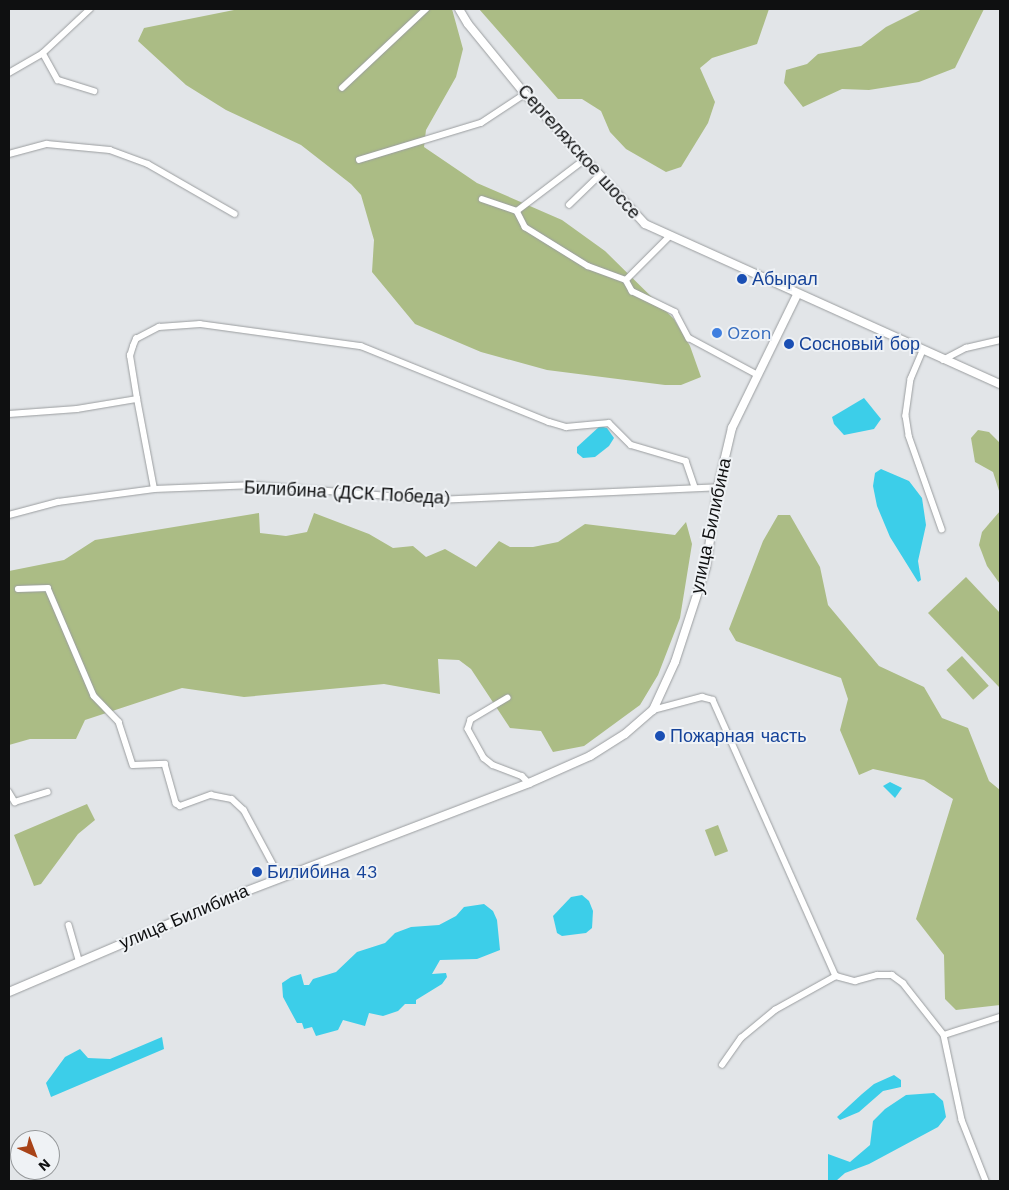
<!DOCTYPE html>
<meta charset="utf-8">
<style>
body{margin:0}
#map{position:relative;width:1009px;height:1190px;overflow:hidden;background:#e2e5e8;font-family:"Work Sans",sans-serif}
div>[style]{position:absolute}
.green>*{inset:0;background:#abbc85;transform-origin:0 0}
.water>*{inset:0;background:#3ccee9}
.roads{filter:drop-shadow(0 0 1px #9a9d9f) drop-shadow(0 0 1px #9a9d9f)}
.street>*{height:5.5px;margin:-2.75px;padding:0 2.75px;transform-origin:2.75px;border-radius:2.75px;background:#fff}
.secondary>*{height:8px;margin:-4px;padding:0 4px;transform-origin:4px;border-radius:4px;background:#fff}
.dots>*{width:14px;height:14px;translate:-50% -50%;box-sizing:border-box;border:2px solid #eff2f5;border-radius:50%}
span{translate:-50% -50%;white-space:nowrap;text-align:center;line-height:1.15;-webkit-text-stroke:4px #eff2f5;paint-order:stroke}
.street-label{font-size:18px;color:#0f1011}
.transit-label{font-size:18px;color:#164399}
.left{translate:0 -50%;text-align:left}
.shop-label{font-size:18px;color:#366cbe}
.frame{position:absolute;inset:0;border:10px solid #0f1011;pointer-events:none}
.north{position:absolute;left:10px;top:1130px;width:50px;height:50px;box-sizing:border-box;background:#eff2f5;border:1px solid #95989a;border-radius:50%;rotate:137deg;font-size:14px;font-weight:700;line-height:20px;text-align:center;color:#0f1011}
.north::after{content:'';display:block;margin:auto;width:18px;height:22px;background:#a84318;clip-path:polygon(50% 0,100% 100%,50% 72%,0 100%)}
</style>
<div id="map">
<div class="green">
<div style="clip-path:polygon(239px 9px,452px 9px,463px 49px,456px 77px,426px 130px,424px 147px,477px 183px,562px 220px,605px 251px,674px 319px,690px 346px,701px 377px,681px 385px,665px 385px,547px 370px,481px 352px,415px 324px,372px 272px,374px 240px,361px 195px,351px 184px,301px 145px,226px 110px,186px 85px,138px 41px,144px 28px)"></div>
<div style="clip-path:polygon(479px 9px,769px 9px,757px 44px,712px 58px,700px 68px,715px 102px,708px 123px,681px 167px,666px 172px,626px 149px,610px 132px,601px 111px,582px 99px,558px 99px)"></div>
<div style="clip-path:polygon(922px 9px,984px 9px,955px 68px,919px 82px,869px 90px,842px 89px,803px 107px,784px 83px,786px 70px,807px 64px,818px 54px,861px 46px,886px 27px)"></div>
<div style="clip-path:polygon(978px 430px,989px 432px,1000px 443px,1000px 494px,993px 472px,975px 462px,971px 438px)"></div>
<div style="clip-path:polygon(1000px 511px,1000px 584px,987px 566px,979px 545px,982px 532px)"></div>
<div style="clip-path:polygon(259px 513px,260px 533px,286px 536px,307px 532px,314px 513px,369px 534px,393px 548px,413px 546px,426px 557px,445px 549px,476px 567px,499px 541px,510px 547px,533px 547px,558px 542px,585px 524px,675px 535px,686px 522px,692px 544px,680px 618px,658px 675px,640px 705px,584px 746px,553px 752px,541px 731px,510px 728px,471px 669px,459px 660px,438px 659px,440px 694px,384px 684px,244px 697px,182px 688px,85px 720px,76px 739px,30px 739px,9px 745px,9px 571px,64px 560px,95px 540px)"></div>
<div style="clip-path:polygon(778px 515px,790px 515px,820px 567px,828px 605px,879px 666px,924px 687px,942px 718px,968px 728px,989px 781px,1000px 790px,1000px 1005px,956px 1010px,945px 999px,944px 955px,916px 919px,953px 799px,924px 780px,873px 769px,859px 775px,840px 730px,848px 699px,841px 678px,736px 641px,729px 629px,763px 541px)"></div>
<div style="clip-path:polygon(966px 577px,1000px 613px,999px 687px,928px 613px)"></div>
<div style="left:962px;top:656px;width:40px;height:21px;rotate:48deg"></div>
<div style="clip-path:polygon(87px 804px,95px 820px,78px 834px,41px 884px,34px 886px,14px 835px)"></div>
<div style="left:718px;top:825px;width:28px;height:14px;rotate:69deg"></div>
</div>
<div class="water">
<div style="clip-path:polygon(864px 398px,881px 419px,874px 429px,844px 435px,834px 424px,832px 417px)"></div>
<div style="clip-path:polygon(600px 426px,607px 428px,614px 438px,609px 446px,595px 457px,583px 458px,577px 453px,577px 447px)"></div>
<div style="clip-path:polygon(881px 469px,909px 481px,922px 498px,926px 525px,918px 561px,921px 580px,918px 582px,890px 537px,877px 506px,873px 486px,875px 473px)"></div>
<div style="clip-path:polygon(890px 782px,902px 788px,895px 798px,883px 786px)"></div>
<div style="clip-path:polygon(582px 895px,589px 901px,593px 911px,592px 928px,586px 933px,562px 936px,557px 933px,553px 916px,571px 897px)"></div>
<div style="clip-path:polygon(484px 904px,493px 911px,497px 920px,500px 950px,477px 959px,440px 960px,432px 974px,446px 973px,447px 977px,442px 984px,416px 1000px,416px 1004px,405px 1004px,398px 1011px,383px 1016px,369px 1013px,365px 1026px,343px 1020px,338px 1030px,316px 1036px,312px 1027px,304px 1029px,302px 1023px,297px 1023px,283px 997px,282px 983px,291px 977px,301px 974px,304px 985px,309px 985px,313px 979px,336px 972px,357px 952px,385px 943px,395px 933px,411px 927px,439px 925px,456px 916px,464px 907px)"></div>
<div style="clip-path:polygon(162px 1037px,164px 1049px,51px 1097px,46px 1083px,65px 1057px,80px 1049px,88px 1058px,110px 1059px)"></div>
<div style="clip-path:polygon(894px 1075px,901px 1080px,901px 1087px,883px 1091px,859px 1112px,840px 1120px,837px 1117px,862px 1094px,874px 1084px)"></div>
<div style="clip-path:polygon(934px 1093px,943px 1101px,946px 1117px,938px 1127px,869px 1164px,845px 1173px,836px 1181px,828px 1181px,828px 1154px,850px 1162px,870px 1145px,873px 1121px,885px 1109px,906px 1095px)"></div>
</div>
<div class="roads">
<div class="street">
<div style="left:43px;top:53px;width:31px;rotate:61deg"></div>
<div style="left:58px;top:80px;width:38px;rotate:17deg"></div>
<div style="left:9px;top:73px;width:39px;rotate:-30deg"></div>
<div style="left:43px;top:53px;width:64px;rotate:-43.1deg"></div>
<div style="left:342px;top:88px;width:115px;rotate:-43.2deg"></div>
<div style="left:9px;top:154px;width:39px;rotate:-15deg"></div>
<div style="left:47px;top:144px;width:63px;rotate:5.4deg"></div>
<div style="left:110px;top:150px;width:40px;rotate:20.2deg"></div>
<div style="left:148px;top:164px;width:100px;rotate:29.9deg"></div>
<div style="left:359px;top:160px;width:127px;rotate:-16.9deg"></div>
<div style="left:481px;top:123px;width:53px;rotate:-33.4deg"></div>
<div style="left:482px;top:199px;width:37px;rotate:19deg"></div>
<div style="left:517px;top:211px;width:18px;rotate:63deg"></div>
<div style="left:525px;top:227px;width:74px;rotate:31.8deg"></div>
<div style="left:588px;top:266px;width:40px;rotate:20.2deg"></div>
<div style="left:626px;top:280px;width:13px;rotate:61deg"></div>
<div style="left:632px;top:291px;width:48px;rotate:26deg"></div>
<div style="left:675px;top:312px;width:30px;rotate:62deg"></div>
<div style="left:689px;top:338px;width:76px;rotate:28.2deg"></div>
<div style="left:569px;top:205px;width:42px;rotate:-44deg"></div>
<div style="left:517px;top:211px;width:84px;rotate:-37.3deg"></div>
<div style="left:626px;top:280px;width:62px;rotate:-45deg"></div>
<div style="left:923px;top:351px;width:30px;rotate:113deg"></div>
<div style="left:911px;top:379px;width:37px;rotate:98deg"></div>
<div style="left:906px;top:416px;width:20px;rotate:81deg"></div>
<div style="left:909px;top:436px;width:99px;rotate:70.5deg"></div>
<div style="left:943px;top:360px;width:26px;rotate:-28deg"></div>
<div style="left:966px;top:348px;width:35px;rotate:-13deg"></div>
<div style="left:9px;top:414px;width:68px;rotate:-4.2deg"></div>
<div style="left:77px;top:409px;width:61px;rotate:-9.5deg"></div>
<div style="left:154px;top:489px;width:92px;rotate:-100.7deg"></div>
<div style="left:137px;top:399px;width:44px;rotate:-99.2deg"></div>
<div style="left:130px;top:356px;width:10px;rotate:-73deg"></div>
<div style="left:133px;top:346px;width:8px;rotate:-67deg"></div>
<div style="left:136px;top:339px;width:26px;rotate:-28deg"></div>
<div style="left:159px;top:327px;width:41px;rotate:-4.2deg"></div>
<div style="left:200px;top:324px;width:162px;rotate:7.8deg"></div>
<div style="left:361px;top:346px;width:203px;rotate:22deg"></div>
<div style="left:549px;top:422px;width:18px;rotate:16deg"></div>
<div style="left:566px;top:427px;width:43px;rotate:-5.3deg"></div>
<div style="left:609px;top:423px;width:31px;rotate:45deg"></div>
<div style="left:631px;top:445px;width:57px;rotate:16.2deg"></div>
<div style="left:686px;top:461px;width:28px;rotate:71deg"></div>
<div style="left:9px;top:515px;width:51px;rotate:-14.9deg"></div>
<div style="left:58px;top:502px;width:97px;rotate:-7.7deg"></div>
<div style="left:154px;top:489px;width:101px;rotate:-2.3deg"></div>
<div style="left:255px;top:485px;width:183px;rotate:4.7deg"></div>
<div style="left:437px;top:500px;width:281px;rotate:-2.6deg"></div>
<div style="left:18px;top:589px;width:30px;rotate:-2deg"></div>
<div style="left:48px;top:588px;width:117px;rotate:66.9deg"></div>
<div style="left:94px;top:696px;width:36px;rotate:46deg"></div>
<div style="left:119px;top:722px;width:45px;rotate:72deg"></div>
<div style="left:133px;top:765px;width:32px;rotate:-2deg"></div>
<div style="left:165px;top:764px;width:41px;rotate:74.2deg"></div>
<div style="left:176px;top:803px;width:5px;rotate:37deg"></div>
<div style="left:180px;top:806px;width:33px;rotate:-20deg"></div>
<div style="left:211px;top:795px;width:21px;rotate:11deg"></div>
<div style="left:232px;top:799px;width:16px;rotate:43deg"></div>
<div style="left:244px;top:810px;width:76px;rotate:61.8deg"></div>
<div style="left:508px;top:698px;width:43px;rotate:149.3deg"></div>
<div style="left:471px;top:720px;width:9px;rotate:108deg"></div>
<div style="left:468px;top:729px;width:33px;rotate:61deg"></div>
<div style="left:484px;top:758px;width:11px;rotate:38deg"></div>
<div style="left:493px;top:765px;width:31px;rotate:21deg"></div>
<div style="left:522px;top:776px;width:10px;rotate:45deg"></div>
<div style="left:653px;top:710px;width:51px;rotate:-14.9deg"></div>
<div style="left:702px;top:697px;width:11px;rotate:15deg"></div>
<div style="left:713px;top:700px;width:302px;rotate:66deg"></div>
<div style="left:9px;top:792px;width:12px;rotate:59deg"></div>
<div style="left:15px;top:802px;width:34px;rotate:-17deg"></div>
<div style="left:69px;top:925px;width:37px;rotate:74deg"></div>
<div style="left:944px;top:1035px;width:59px;rotate:-17.8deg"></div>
<div style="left:722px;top:1065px;width:33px;rotate:-55deg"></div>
<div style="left:741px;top:1038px;width:44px;rotate:-39.5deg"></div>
<div style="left:775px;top:1010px;width:70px;rotate:-29.1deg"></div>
<div style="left:836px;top:976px;width:20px;rotate:15deg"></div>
<div style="left:855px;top:981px;width:23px;rotate:-15deg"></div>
<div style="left:877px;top:975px;width:15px"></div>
<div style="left:892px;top:975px;width:14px;rotate:36deg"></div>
<div style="left:903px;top:983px;width:66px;rotate:51.7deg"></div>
<div style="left:944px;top:1035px;width:87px;rotate:78deg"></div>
<div style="left:962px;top:1120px;width:66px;rotate:68.5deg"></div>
</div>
<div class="secondary">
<div style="left:459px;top:9px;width:17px;rotate:59deg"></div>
<div style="left:468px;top:24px;width:90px;rotate:50.8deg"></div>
<div style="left:525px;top:94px;width:177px;rotate:47.3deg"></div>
<div style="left:645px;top:224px;width:389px;rotate:24.3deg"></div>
<div style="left:9px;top:992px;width:255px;rotate:-23.1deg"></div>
<div style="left:244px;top:892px;width:305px;rotate:-20.9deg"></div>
<div style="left:529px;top:783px;width:67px;rotate:-23.9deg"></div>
<div style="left:590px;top:756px;width:41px;rotate:-32.2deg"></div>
<div style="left:625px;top:734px;width:37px;rotate:-41deg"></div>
<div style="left:653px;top:710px;width:53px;rotate:-65.4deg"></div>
<div style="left:675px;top:662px;width:100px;rotate:-71.9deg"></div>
<div style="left:706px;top:567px;width:81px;rotate:-81.5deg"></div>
<div style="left:718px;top:487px;width:61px;rotate:-76.7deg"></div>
<div style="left:732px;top:428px;width:148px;rotate:-64deg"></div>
</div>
</div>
<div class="dots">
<div style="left:742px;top:279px;background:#1a4fb4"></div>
<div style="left:717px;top:333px;background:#3f7fe0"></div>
<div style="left:789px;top:344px;background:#1a4fb4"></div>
<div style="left:660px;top:736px;background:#1a4fb4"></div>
<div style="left:257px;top:872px;background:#1a4fb4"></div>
</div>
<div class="street-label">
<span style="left:579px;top:152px;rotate:48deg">Сергеляхское шоссе</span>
<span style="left:347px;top:493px;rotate:3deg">Билибина (ДСК Победа)</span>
<span style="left:711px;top:526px;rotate:-78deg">улица Билибина</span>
<span style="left:184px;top:917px;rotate:-23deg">улица Билибина</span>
</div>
<div class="transit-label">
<span class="left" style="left:752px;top:279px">Абырал</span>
<span class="left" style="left:799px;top:344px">Сосновый бор</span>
<span class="left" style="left:670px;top:736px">Пожарная часть</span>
<span class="left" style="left:267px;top:872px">Билибина 43</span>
</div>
<div class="shop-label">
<span class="left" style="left:727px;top:333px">Ozon</span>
</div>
<div class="frame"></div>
<div class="north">N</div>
</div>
